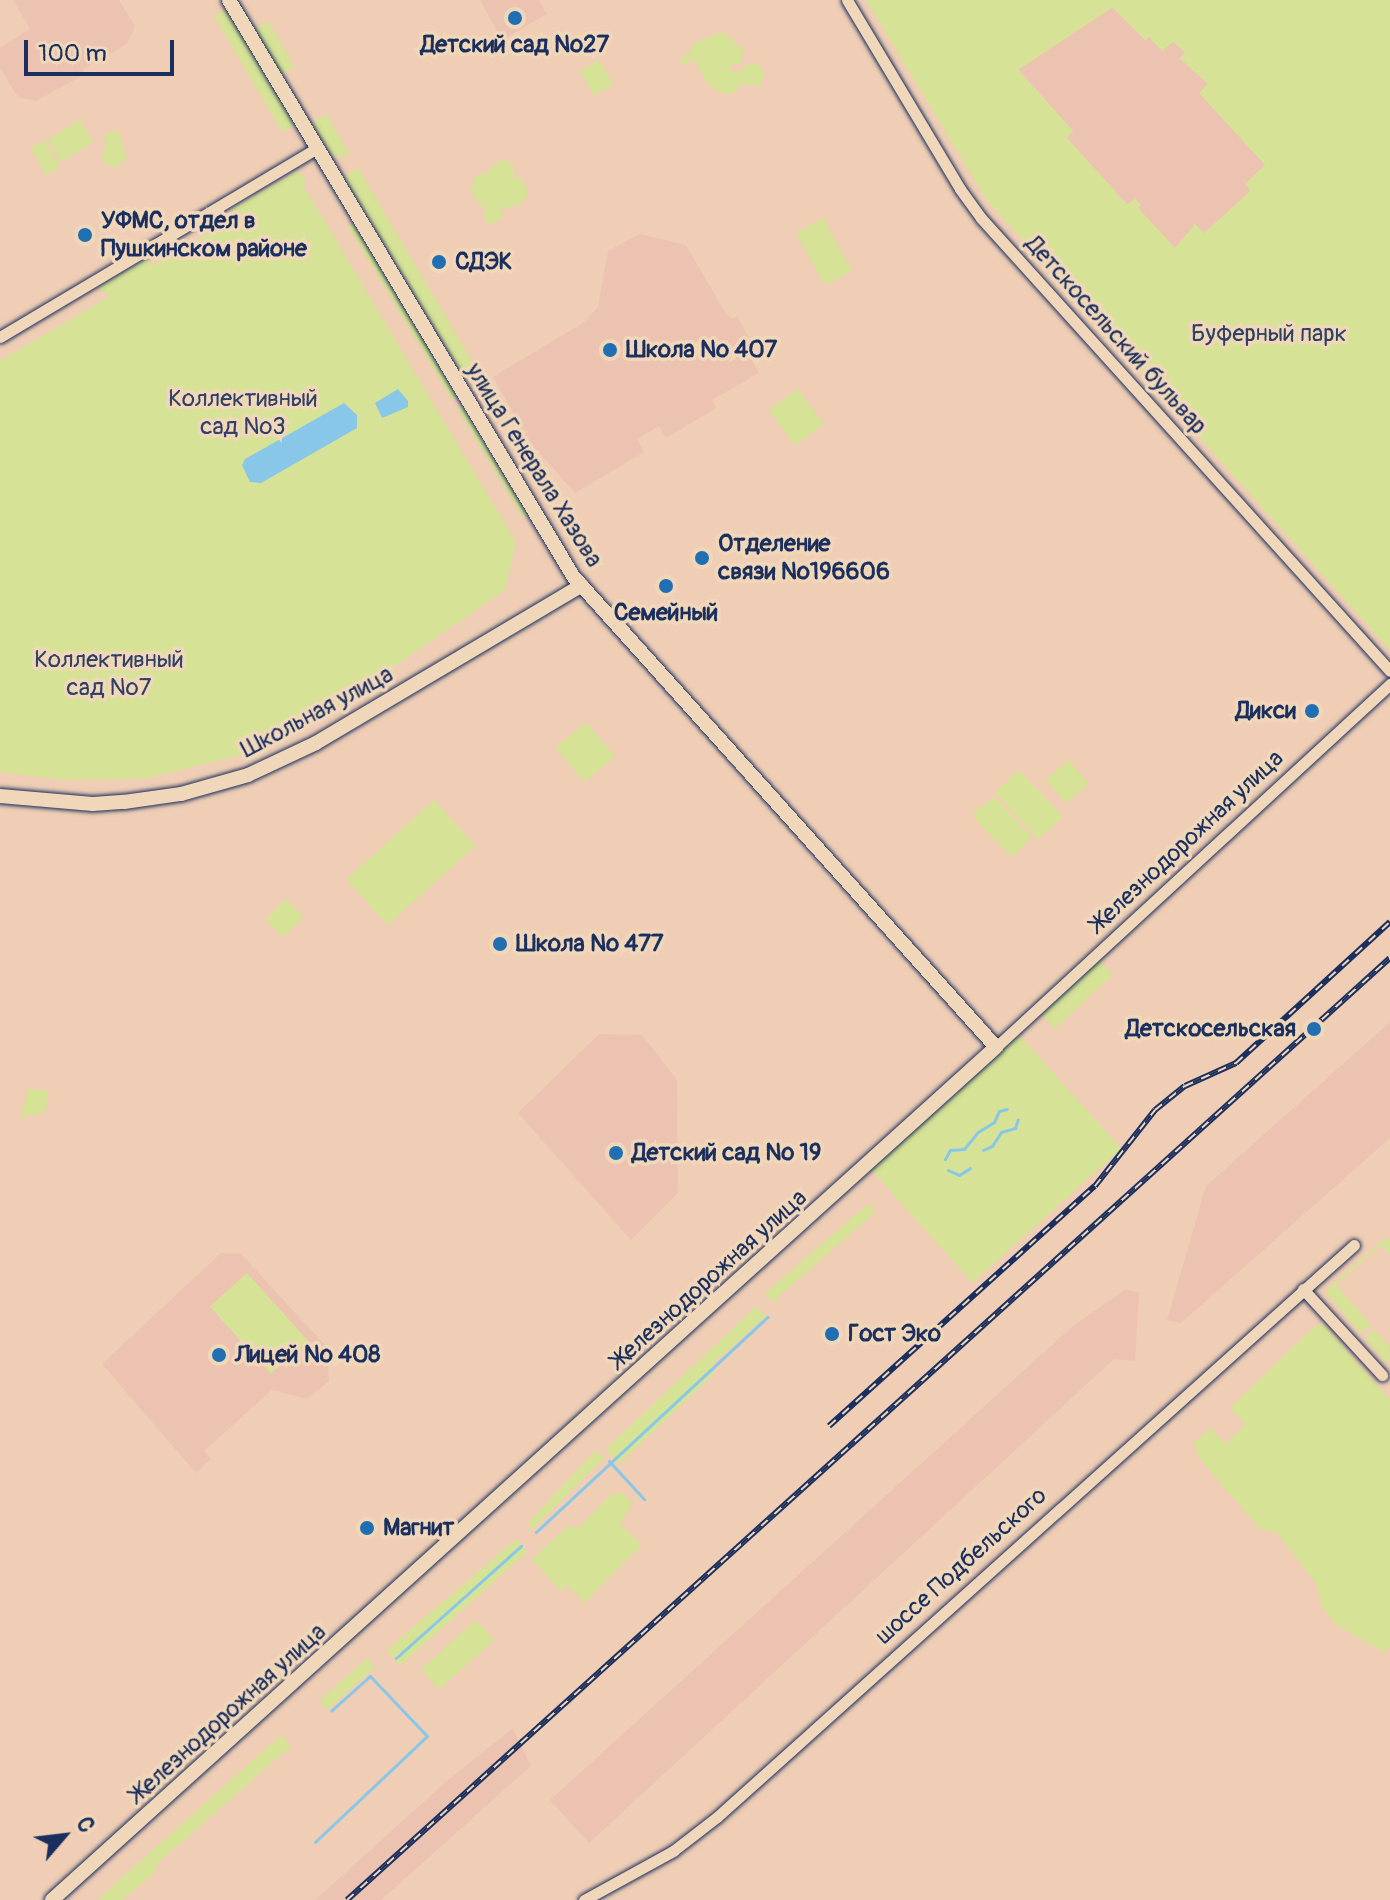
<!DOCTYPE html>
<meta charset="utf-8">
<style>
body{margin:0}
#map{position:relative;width:1390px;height:1900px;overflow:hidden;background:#efceb5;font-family:Pangolin,sans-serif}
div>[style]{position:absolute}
.built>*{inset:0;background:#ecc3b0}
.green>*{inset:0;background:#d6e295;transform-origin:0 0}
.water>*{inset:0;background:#88c7e8}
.stream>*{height:3px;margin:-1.5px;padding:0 1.5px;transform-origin:1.5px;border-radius:1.5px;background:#88c7e8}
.roads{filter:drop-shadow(0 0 2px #1b2f5e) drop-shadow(0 0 2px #1b2f5e)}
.minor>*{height:11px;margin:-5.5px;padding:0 5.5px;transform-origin:5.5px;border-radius:5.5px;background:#f1d7b9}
.tertiary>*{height:14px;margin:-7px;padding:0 7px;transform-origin:7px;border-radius:7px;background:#f1d7b9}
.rail>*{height:6px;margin-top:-3px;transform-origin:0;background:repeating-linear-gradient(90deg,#f1d7b9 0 9px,#1b2f5e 0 18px);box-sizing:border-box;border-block:2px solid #1b2f5e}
.dots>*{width:22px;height:22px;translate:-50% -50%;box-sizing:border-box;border:4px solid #f1d7b9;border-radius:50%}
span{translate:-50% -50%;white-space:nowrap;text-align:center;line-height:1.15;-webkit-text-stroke:7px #f1d7b9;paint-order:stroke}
.poi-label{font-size:24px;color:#1b2f5e;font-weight:700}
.left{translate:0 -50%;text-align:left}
.right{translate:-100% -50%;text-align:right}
.park-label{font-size:24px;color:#2e4164}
.street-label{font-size:24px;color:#1b2f5e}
.north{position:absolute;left:24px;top:1796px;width:80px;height:80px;-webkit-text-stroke:6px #f1d7b9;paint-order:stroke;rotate:62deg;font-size:22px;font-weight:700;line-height:32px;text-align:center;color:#1b2f5e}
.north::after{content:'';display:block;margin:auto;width:28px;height:36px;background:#1b2f5e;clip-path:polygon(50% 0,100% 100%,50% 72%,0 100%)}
.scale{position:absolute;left:24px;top:40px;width:150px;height:36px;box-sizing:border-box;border:4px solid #1b2f5e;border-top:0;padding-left:10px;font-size:24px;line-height:28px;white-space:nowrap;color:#1b2f5e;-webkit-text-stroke:6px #f1d7b9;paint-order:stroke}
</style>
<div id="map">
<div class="built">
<div style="clip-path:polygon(13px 0,119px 0,135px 26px,127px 44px,85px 68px,80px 77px,36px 101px,18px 97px,0 68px,0 48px,30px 29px)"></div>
<div style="clip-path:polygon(480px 0,539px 0,547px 14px,502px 40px)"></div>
<div style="clip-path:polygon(1112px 7px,1145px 40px,1149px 37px,1173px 41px,1185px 52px,1180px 59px,1208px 84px,1200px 93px,1266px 165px,1246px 184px,1251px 190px,1204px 234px,1195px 225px,1175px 248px,1138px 208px,1140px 204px,1135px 199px,1128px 205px,1066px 137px,1073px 131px,1018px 69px)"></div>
<div style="clip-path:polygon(640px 234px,686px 245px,726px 314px,732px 319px,737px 316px,758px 354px,751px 359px,759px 373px,712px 400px,716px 408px,666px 438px,659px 426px,637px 439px,644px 452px,575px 493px,529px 441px,493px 377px,583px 323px,598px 307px,608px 251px)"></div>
<div style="clip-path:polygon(1390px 1022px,1390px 1138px,1181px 1323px,1167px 1320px,1206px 1186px)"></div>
<div style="clip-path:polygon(599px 1034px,642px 1035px,677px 1080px,678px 1193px,631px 1240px,518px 1113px)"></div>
<div style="clip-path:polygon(221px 1253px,240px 1253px,327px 1347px,329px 1381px,307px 1399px,272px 1390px,204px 1451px,211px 1459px,196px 1473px,102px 1364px)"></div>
<div style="clip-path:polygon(1125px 1290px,1139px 1292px,1135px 1361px,1114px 1359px,589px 1843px,550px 1800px,1074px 1325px)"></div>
<div style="clip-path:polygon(513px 1728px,531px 1766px,381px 1900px,315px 1900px,448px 1780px)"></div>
</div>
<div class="green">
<div style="clip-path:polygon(evenodd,866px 0,1390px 0,1390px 650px,986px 199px,866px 0,1113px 7px,1145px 40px,1149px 37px,1162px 51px,1173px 42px,1185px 52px,1180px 58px,1208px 84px,1199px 93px,1265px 165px,1245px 184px,1251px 191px,1204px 233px,1195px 224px,1175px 248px,1138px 208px,1141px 205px,1135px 199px,1127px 205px,1067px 138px,1073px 131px,1018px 70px,1113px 7px)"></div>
<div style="clip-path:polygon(224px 10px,228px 11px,295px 125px,282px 132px,214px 16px)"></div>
<div style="left:268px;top:21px;width:53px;height:15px;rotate:60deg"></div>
<div style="clip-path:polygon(721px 32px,733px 39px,736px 47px,741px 45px,743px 49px,741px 63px,731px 66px,729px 71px,739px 72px,748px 64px,758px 63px,765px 74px,761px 85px,743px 84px,732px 93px,723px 94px,707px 83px,695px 60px,681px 65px,681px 57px,690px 53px,694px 43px)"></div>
<div style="left:599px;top:60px;width:28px;height:22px;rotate:60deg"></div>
<div style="clip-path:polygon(326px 114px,349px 153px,343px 157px,332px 156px,312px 122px)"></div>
<div style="left:80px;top:120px;width:26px;height:38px;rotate:59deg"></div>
<div style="clip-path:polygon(118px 131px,127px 159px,114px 168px,102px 161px,107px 132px)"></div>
<div style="left:44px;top:140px;width:31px;height:16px;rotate:59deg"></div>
<div style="clip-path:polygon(504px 160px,514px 165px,514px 178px,522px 179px,528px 193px,522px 203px,502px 209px,501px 219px,491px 224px,484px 220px,486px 212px,470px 191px,475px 182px,473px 177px,488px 172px,495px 163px)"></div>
<div style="clip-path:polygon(358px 168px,479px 373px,473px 377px,461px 372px,344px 176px)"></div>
<div style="clip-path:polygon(299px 170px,306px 182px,303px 185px,516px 542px,505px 590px,363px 688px,237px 756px,144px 779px,62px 780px,0 772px,0 361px,110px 296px,98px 288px,144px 260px,155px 265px,231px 220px,233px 208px)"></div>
<div style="left:823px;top:218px;width:60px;height:31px;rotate:61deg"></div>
<div style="left:354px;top:223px;width:202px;height:7px;rotate:59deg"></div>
<div style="left:798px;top:389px;width:44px;height:36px;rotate:54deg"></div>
<div style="left:462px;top:405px;width:128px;height:6px;rotate:59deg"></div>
<div style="left:586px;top:722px;width:45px;height:40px;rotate:50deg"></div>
<div style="left:1068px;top:760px;width:31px;height:30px;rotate:48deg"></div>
<div style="left:1019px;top:770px;width:64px;height:33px;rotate:47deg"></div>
<div style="clip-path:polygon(995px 797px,1032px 837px,1014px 856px,1009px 854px,973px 817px,975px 811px)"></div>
<div style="left:434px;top:800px;width:62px;height:118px;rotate:48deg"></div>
<div style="left:286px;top:899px;width:25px;height:29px;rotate:45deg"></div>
<div style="left:1097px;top:958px;width:23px;height:79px;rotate:47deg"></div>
<div style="left:1019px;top:1035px;width:153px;height:200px;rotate:48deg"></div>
<div style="clip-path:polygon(28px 1089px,48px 1091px,46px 1111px,21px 1118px)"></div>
<div style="left:868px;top:1204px;width:11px;height:137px;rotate:49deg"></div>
<div style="clip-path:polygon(1390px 1239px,1390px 1255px,1381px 1245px,1336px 1285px,1371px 1325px,1360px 1333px,1325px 1291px,1383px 1240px)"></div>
<div style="left:247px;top:1273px;width:91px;height:50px;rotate:48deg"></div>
<div style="clip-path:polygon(756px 1306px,766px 1316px,714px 1363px,714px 1374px,619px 1464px,606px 1449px)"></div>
<div style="clip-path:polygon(1324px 1325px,1390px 1400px,1390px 1646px,1383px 1652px,1336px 1625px,1322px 1607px,1316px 1583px,1276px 1532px,1260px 1529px,1198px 1457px,1194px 1443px,1210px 1428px,1226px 1444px,1246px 1424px,1230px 1408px,1315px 1326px)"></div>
<div style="clip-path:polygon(1375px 1330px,1390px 1347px,1388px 1365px,1364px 1337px)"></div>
<div style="clip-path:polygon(596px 1450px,604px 1458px,533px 1529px,528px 1523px)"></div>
<div style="clip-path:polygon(622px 1492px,632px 1503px,621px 1524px,642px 1545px,584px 1603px,567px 1585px,561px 1591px,532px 1559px,568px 1526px,578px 1528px,610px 1495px)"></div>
<div style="clip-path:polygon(516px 1539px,527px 1552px,400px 1666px,387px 1650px)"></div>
<div style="left:476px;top:1620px;width:27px;height:74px;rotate:48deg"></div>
<div style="left:367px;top:1658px;width:12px;height:64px;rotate:48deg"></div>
<div style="clip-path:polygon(281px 1735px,291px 1746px,157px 1864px,156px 1872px,122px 1900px,97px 1900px)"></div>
</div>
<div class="water">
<div style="clip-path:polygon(398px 389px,408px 401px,408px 407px,382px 418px,375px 403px)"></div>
<div style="clip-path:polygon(344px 403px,357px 415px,357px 428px,261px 483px,250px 482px,242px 465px,245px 459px)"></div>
</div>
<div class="stream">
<div style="left:983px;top:1150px;width:10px;rotate:-24deg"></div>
<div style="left:992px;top:1146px;width:17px;rotate:-57deg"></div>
<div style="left:1001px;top:1132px;width:15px;rotate:-16deg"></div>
<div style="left:1015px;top:1128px;width:9px;rotate:-72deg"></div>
<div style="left:945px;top:1159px;width:10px;rotate:-61deg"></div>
<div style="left:950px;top:1150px;width:14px;rotate:-4deg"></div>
<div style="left:964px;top:1149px;width:22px;rotate:-51deg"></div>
<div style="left:978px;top:1132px;width:19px;rotate:-32deg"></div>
<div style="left:994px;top:1122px;width:12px;rotate:-66deg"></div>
<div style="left:999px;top:1111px;width:8px;rotate:-14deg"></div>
<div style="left:948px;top:1170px;width:12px;rotate:24deg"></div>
<div style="left:959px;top:1175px;width:13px;rotate:-32deg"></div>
<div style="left:609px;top:1461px;width:52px;rotate:47.4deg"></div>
<div style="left:536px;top:1532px;width:316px;rotate:-42.9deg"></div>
<div style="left:396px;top:1658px;width:168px;rotate:-41.9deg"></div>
<div style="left:315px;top:1842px;width:154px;rotate:-43.4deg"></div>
<div style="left:427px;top:1736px;width:83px;rotate:-133.5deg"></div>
<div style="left:370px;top:1676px;width:52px;rotate:138.1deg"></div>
</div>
<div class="roads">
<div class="minor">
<div style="left:847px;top:0;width:220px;rotate:59.1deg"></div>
<div style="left:960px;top:189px;width:36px;rotate:54deg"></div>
<div style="left:981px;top:218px;width:610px;rotate:47.92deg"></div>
<div style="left:0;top:337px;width:369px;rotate:-30.8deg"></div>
<div style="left:996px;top:1047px;width:536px;rotate:-42.65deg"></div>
<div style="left:1303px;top:1289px;width:117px;rotate:47.4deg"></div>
<div style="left:584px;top:1900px;width:102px;rotate:-28.8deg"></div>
<div style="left:673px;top:1851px;width:56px;rotate:-37.7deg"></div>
<div style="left:717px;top:1817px;width:856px;rotate:-41.92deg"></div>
</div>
<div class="tertiary">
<div style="left:0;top:796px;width:93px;rotate:4.9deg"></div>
<div style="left:93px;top:804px;width:31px;rotate:-4deg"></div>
<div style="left:124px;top:802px;width:58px;rotate:-8deg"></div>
<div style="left:181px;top:794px;width:70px;rotate:-15.8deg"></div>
<div style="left:248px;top:775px;width:75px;rotate:-25.2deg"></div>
<div style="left:316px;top:743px;width:309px;rotate:-30.7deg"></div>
<div style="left:52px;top:1900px;width:1272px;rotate:-42.1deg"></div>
<div style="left:996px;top:1047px;width:633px;rotate:-131.93deg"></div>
<div style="left:573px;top:576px;width:671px;rotate:-120.85deg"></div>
</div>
</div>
<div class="rail">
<div style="left:829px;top:1426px;width:358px;rotate:-42.1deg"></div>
<div style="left:1095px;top:1186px;width:97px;rotate:-51.7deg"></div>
<div style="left:1155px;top:1110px;width:38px;rotate:-39deg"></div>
<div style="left:1185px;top:1086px;width:56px;rotate:-24.3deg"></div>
<div style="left:1236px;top:1063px;width:209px;rotate:-42.5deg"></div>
<div style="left:347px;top:1900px;width:1405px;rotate:-42.09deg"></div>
</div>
<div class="dots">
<div style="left:515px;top:18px;background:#1f6fb2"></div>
<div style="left:85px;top:235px;background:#1f6fb2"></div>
<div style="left:439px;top:262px;background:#1f6fb2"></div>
<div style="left:610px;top:350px;background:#1f6fb2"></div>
<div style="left:702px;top:558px;background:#1f6fb2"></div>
<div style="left:666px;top:586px;background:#1f6fb2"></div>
<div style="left:1312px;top:711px;background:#1f6fb2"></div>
<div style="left:500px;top:944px;background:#1f6fb2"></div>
<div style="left:1314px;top:1029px;background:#1f6fb2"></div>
<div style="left:616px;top:1153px;background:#1f6fb2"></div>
<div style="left:832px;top:1334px;background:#1f6fb2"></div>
<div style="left:219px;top:1355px;background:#1f6fb2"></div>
<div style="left:367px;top:1528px;background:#1f6fb2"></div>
</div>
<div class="poi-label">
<span style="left:515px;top:45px">Детский сад №27</span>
<span class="left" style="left:101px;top:235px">УФМС, отдел в<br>Пушкинском районе</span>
<span class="left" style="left:455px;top:262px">СДЭК</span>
<span class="left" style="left:626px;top:350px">Школа № 407</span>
<span class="left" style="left:718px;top:558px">Отделение<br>связи №196606</span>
<span style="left:666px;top:613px">Семейный</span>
<span class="right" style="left:1296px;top:711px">Дикси</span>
<span class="left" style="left:516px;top:944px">Школа № 477</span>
<span class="right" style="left:1296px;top:1029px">Детскосельская</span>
<span class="left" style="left:632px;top:1153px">Детский сад № 19</span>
<span class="left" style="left:848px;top:1334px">Гост Эко</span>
<span class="left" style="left:235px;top:1355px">Лицей № 408</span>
<span class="left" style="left:383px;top:1528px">Магнит</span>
</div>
<div class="park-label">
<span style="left:1269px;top:334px">Буферный парк</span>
<span style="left:243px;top:413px">Коллективный<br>сад №3</span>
<span style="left:109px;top:674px">Коллективный<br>сад №7</span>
</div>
<div class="street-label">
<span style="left:1116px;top:335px;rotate:48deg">Детскосельский бульвар</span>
<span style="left:534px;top:465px;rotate:58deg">улица Генерала Хазова</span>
<span style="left:317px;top:712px;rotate:-28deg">Школьная улица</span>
<span style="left:1187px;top:841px;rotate:-43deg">Железнодорожная улица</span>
<span style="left:709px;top:1279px;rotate:-42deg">Железнодорожная улица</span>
<span style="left:961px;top:1566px;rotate:-42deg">шоссе Подбельского</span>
<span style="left:228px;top:1713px;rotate:-42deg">Железнодорожная улица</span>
</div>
<div class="north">С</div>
<div class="scale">100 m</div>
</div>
